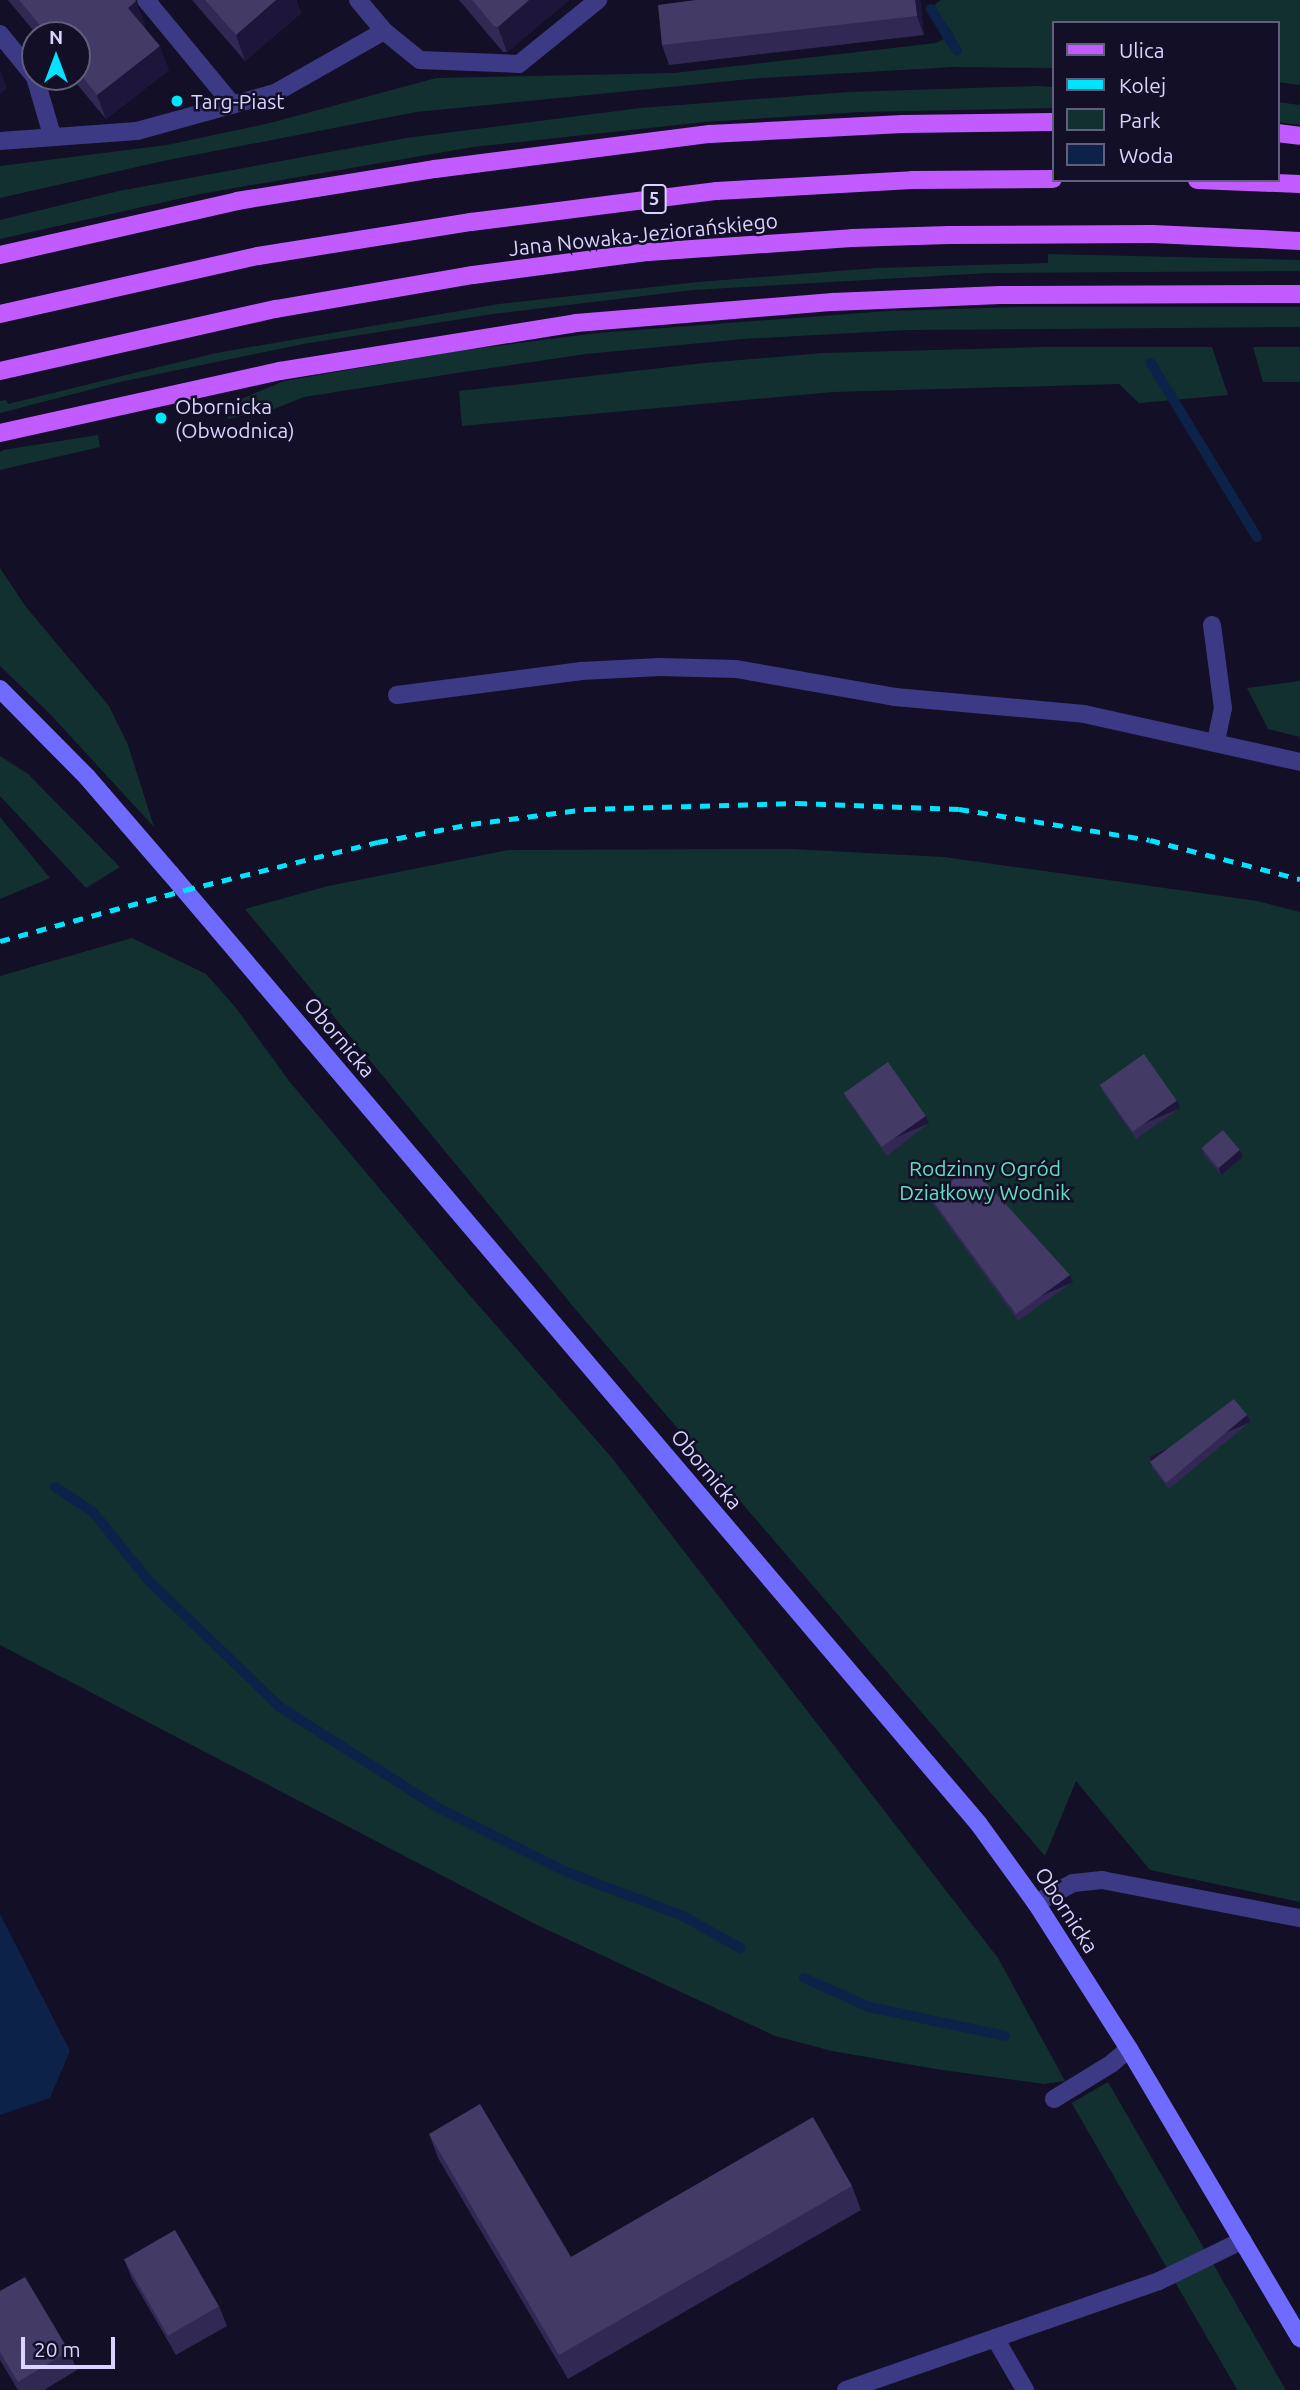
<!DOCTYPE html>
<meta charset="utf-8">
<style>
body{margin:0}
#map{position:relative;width:1300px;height:2390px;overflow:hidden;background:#130f26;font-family:Ubuntu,sans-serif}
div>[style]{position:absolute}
.green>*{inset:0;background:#12302f;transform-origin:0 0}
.water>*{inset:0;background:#0c2248}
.stream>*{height:10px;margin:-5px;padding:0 5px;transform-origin:5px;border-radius:5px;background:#0c2248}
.service>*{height:18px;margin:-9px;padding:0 9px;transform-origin:9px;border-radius:9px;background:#3d3a85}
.minor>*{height:18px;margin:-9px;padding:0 9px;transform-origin:9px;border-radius:9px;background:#3d3a85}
.secondary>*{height:18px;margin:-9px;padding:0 9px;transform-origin:9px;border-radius:9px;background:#6f6bff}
.primary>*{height:18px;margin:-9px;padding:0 9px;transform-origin:9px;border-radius:9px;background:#c25bff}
.rail>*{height:5px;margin-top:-2.5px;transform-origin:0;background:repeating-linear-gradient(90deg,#00e5ff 0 10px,transparent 0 19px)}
.wall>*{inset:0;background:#312854}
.shaded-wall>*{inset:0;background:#1d163a;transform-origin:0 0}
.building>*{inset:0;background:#433a66;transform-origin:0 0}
.dots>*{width:19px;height:19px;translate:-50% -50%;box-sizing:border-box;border:4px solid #130f26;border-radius:50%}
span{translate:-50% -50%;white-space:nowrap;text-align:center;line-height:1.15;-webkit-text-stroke:5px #130f26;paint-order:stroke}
.shield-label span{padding:2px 5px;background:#130f26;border:2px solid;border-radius:5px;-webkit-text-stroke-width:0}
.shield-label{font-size:19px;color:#d9d4ff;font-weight:700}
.poi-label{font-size:21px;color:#d9d4ff}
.left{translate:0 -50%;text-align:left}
.street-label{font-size:21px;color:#d9d4ff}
.park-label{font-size:21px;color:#5fe0c0}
.legend{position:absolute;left:1052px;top:21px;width:228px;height:161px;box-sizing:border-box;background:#130f26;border:2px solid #625e7d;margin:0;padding:9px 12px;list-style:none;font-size:21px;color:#d9d4ff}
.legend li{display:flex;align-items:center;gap:14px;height:35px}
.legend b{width:35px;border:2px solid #625e7d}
.north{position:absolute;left:21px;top:21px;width:70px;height:70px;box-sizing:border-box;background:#130f26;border:2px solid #625e7d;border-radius:50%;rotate:0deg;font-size:19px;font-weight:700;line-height:28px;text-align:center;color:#d9d4ff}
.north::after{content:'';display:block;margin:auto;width:24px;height:32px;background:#00e5ff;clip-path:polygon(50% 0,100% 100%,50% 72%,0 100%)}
.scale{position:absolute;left:21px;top:2337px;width:94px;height:32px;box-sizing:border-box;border:4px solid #d9d4ff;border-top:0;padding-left:9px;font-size:21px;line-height:24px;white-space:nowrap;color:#d9d4ff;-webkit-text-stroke:5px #130f26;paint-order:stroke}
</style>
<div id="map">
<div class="green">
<div style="clip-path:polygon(941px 0,1300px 0,1300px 85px,1277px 82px,1277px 23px,1053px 23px,1053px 68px,954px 67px,760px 78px,416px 112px,163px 161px,0 198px,0 166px,167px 145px,270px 123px,436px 78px,674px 73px,936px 43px,953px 34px,933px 6px)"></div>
<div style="clip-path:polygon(1036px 86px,1053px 87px,1053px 108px,860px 112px,705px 122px,473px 147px,200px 194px,0 239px,0 220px,119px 191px,406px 138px,640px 108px,849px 92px)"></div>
<div style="clip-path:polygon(1277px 102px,1300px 105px,1300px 125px,1277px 122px)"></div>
<div style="clip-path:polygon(1048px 254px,1300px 260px,1300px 271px,989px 273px,693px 290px,493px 314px,303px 344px,120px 382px,0 413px,0 401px,6px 400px,8px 404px,216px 353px,499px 304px,698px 282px,876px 268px,1048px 263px)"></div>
<div style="clip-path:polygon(1020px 307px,1300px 307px,1300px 327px,906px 330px,743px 339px,586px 354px,457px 373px,304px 397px,274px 409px,228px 419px,224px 406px,284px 381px,458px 351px,597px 333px,888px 311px)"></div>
<div style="clip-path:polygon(1042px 347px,1212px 347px,1228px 395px,1139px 403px,1119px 384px,833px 392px,462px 426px,459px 391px,704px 363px,823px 353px)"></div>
<div style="clip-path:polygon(1253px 347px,1300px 347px,1300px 382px,1263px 382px)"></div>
<div style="clip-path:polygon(98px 435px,100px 447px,0 470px,0 452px,3px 450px)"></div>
<div style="clip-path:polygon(0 568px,26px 607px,109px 706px,128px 745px,154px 827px,50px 714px,0 666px)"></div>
<div style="clip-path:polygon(1300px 681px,1300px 737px,1268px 729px,1247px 688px)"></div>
<div style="clip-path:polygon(0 756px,28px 774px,120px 867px,86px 888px,0 796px)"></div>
<div style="clip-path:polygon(0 817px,50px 878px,0 899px)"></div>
<div style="clip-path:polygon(791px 849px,944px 857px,1257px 901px,1300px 912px,1300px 1902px,1150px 1870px,1076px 1781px,1045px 1856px,576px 1310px,245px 909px,328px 886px,508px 850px)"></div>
<div style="clip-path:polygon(132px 938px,206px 974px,236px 1008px,289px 1081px,459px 1283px,612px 1458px,998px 1958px,1065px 2081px,1044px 2084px,936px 2069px,832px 2051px,775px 2036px,535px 1924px,0 1645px,0 976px)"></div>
<div style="left:1108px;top:2082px;width:357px;height:42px;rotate:60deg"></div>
</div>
<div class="water">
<div style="clip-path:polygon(0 1914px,70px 2051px,50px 2098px,0 2115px)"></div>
</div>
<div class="stream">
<div style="left:931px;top:9px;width:49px;rotate:58.2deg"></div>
<div style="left:1151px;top:363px;width:204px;rotate:58.7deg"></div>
<div style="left:55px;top:1487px;width:45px;rotate:33.3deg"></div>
<div style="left:93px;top:1512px;width:87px;rotate:51deg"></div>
<div style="left:148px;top:1580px;width:183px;rotate:43.9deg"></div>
<div style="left:280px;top:1707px;width:186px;rotate:32.5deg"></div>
<div style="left:437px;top:1807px;width:148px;rotate:26.6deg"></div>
<div style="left:569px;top:1873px;width:120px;rotate:20.6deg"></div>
<div style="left:681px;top:1915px;width:68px;rotate:29.2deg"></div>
<div style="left:804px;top:1978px;width:71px;rotate:24deg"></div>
<div style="left:869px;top:2007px;width:139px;rotate:12deg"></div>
</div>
<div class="service">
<div style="left:146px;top:0;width:136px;rotate:50.4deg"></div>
<div style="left:358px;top:0;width:40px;rotate:50deg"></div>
<div style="left:384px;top:31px;width:46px;rotate:38.9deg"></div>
<div style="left:420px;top:60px;width:99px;rotate:2.3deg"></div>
<div style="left:519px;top:64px;width:102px;rotate:-39deg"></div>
<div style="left:0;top:34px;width:55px;rotate:50.9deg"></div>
<div style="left:35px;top:77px;width:60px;rotate:73.7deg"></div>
<div style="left:0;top:141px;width:137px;rotate:-4.2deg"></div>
<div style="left:137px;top:131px;width:143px;rotate:-15.4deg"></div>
<div style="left:275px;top:93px;width:125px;rotate:-29.6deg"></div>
<div style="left:1212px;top:625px;width:84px;rotate:82.5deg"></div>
<div style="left:1223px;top:708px;width:35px;rotate:102deg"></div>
<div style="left:397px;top:695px;width:186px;rotate:-7.4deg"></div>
<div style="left:581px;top:671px;width:79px;rotate:-2.9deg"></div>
<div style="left:660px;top:667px;width:76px;rotate:1.5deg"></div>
<div style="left:736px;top:669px;width:161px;rotate:10deg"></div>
<div style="left:895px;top:697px;width:190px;rotate:5.1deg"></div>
<div style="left:1084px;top:714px;width:221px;rotate:12.5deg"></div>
<div style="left:1054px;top:2099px;width:67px;rotate:-31.6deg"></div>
<div style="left:1111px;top:2064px;width:23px;rotate:-40deg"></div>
<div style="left:995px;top:2338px;width:60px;rotate:60deg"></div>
<div style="left:846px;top:2390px;width:331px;rotate:-19.2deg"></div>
<div style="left:1159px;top:2281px;width:93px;rotate:-26deg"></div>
</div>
<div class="minor">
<div style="left:1036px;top:1903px;width:42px;rotate:-28.4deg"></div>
<div style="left:1073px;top:1883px;width:29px;rotate:-6deg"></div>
<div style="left:1102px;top:1880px;width:202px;rotate:10.9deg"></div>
</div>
<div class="secondary">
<div style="left:0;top:689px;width:124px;rotate:45.3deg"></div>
<div style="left:87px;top:777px;width:127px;rotate:49.2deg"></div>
<div style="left:170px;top:873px;width:1247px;rotate:49.62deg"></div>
<div style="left:978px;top:1823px;width:99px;rotate:54.1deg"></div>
<div style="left:1036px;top:1903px;width:173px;rotate:57.5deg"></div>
<div style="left:1129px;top:2049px;width:336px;rotate:59.4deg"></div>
</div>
<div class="primary">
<div style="left:1277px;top:133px;width:23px;rotate:7deg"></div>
<div style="left:1197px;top:180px;width:103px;rotate:2.2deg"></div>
<div style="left:0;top:255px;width:243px;rotate:-12.8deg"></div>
<div style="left:237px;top:201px;width:201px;rotate:-9.2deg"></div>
<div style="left:435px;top:169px;width:277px;rotate:-7.3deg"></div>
<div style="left:710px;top:134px;width:193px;rotate:-3deg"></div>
<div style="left:903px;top:124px;width:150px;rotate:-0.8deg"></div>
<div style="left:0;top:314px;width:264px;rotate:-12.7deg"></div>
<div style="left:258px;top:256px;width:216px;rotate:-9.1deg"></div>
<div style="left:471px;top:222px;width:248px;rotate:-7.2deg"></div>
<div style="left:717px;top:191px;width:195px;rotate:-3.2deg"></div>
<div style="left:912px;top:180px;width:141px;rotate:-0.4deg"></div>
<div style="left:0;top:371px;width:283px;rotate:-12.7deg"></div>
<div style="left:276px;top:309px;width:200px;rotate:-9.8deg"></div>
<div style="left:473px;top:275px;width:177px;rotate:-7.5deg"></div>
<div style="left:648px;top:252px;width:204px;rotate:-3.9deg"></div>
<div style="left:852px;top:238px;width:97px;rotate:-1.8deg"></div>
<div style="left:949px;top:235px;width:204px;rotate:-0.3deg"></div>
<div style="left:1153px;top:234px;width:147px;rotate:2.7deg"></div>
<div style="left:0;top:433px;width:287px;rotate:-12.5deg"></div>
<div style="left:280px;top:371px;width:300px;rotate:-9.2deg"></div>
<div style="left:576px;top:323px;width:258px;rotate:-4.7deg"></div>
<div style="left:833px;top:302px;width:167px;rotate:-2.4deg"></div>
<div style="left:1000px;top:295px;width:300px;rotate:-0.2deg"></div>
</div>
<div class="rail">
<div style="left:0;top:941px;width:192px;rotate:-15.4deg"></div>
<div style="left:185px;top:890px;width:199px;rotate:-14deg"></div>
<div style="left:378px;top:842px;width:95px;rotate:-11deg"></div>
<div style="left:471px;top:824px;width:116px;rotate:-7.4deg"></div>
<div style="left:586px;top:809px;width:211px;rotate:-1.6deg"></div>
<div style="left:797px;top:803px;width:162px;rotate:2.1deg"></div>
<div style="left:959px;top:809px;width:193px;rotate:9.2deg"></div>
<div style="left:1150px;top:840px;width:155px;rotate:14.6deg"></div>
</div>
<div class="wall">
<div style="clip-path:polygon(8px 0,135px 0,145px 25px,144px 26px,169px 70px,106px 119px,71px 77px,77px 77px,77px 35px,37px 35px)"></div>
<div style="clip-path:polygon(192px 0,296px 0,301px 13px,245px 61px)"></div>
<div style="clip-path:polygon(459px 0,569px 0,507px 52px,503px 52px)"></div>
<div style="clip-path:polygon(696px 0,920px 0,924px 35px,669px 65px,662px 45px)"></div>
<div style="clip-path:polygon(1101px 1086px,1180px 1108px,1136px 1139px,1103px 1092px)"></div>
<div style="clip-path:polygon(844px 1093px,926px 1116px,929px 1123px,887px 1156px,847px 1099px)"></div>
<div style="clip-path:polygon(1202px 1148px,1243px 1157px,1221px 1175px,1204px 1155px)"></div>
<div style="clip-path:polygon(930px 1197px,1070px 1275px,1073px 1282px,1018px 1321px,932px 1203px)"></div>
<div style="clip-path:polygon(1247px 1415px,1250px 1422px,1169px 1489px,1153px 1469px,1150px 1462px)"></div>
<div style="clip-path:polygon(429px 2134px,571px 2257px,852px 2186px,861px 2210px,568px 2379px,438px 2158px)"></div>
<div style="clip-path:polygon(124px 2259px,219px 2306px,227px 2326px,176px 2355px,132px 2279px)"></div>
<div style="clip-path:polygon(0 2291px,69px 2351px,77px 2370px,44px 2390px,18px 2390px,0 2360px)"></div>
</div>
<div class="shaded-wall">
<div style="clip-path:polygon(276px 0,296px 0,301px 13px,245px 61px,236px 35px)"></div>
<div style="clip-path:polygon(529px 0,569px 0,507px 52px,498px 27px)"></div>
<div style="clip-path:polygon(915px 0,920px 0,924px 35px,917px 16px)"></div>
<div style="clip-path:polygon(136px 1px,145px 25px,137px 32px,128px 8px)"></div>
<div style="clip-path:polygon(160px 46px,169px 70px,106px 119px,97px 95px)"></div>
<div style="clip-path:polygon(0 70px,7px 88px,0 94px)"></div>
<div style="left:1177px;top:1101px;width:8px;height:54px;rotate:67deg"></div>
<div style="left:926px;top:1116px;width:8px;height:53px;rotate:67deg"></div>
<div style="clip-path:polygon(1240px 1150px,1243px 1157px,1221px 1175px,1219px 1168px)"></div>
<div style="left:1070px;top:1275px;width:8px;height:67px;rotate:67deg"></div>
<div style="left:1247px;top:1415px;width:8px;height:106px;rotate:67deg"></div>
</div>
<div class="building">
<div style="clip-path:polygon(19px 0,135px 0,136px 1px,128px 8px,160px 46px,97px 95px,77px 70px,77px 35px,48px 35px)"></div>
<div style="clip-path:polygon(205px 0,276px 0,236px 35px)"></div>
<div style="clip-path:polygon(472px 0,529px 0,498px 27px,494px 26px)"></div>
<div style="clip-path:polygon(696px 0,915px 0,917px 16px,662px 45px,658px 5px)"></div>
<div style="left:1144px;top:1054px;width:57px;height:54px;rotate:55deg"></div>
<div style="left:888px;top:1062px;width:66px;height:54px;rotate:55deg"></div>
<div style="left:1223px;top:1130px;width:26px;height:28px;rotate:50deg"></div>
<div style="clip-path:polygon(971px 1166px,1070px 1275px,1016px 1314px,930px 1197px)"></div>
<div style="clip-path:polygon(1234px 1399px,1247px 1415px,1166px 1483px,1150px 1462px)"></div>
<div style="clip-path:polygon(480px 2104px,571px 2257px,813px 2117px,852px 2186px,559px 2355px,429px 2134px)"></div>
<div style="left:175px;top:2230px;width:88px;height:59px;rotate:60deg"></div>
<div style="clip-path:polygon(25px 2277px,69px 2351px,18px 2382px,0 2352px,0 2291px)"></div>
</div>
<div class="dots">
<div style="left:177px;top:101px;background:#00e5ff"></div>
<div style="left:161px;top:418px;background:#00e5ff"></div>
</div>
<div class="shield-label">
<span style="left:654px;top:199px">5</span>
</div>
<div class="poi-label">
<span class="left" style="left:191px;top:101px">Targ-Piast</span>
<span class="left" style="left:175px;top:418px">Obornicka<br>(Obwodnica)</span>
</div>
<div class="street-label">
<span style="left:643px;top:234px;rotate:-6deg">Jana Nowaka-Jeziorańskiego</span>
<span style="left:340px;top:1037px;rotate:50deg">Obornicka</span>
<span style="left:707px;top:1469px;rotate:50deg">Obornicka</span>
<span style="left:1067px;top:1910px;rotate:57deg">Obornicka</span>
</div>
<div class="park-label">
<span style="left:985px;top:1180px">Rodzinny Ogród<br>Działkowy Wodnik</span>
</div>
<ul class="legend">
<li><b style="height:9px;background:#c25bff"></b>Ulica</li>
<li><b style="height:9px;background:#00e5ff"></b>Kolej</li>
<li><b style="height:19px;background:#12302f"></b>Park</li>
<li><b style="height:19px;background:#0c2248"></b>Woda</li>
</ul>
<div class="north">N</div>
<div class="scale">20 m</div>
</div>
